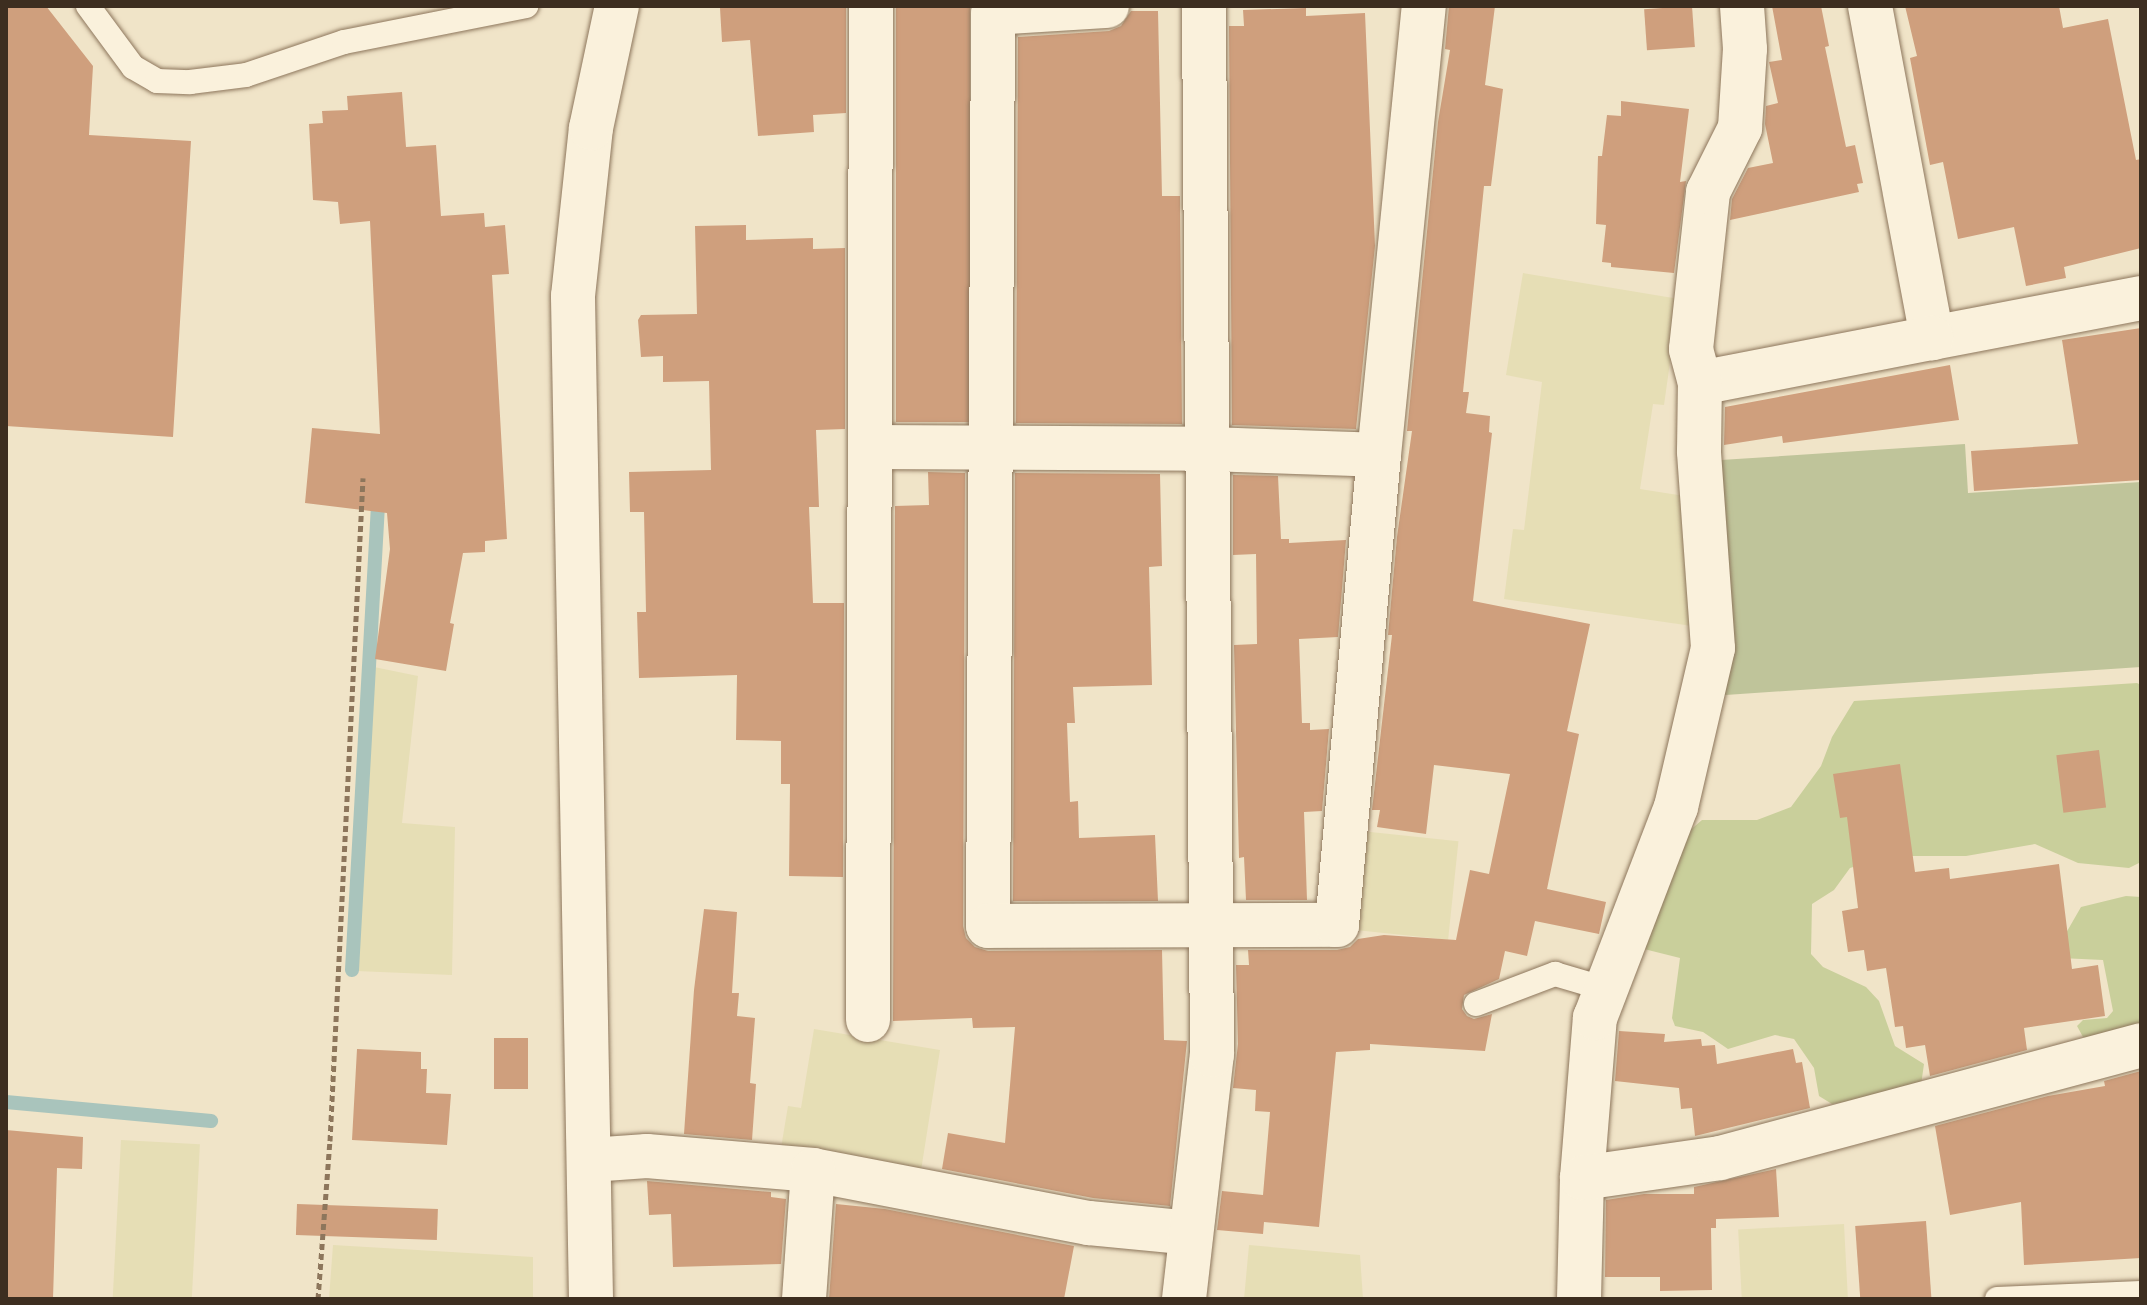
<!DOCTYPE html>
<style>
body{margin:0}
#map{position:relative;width:2147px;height:1305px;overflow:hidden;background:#f0e4c8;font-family:"Playfair Display",serif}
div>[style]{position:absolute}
.farmland>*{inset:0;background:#e6deb5;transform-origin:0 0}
.green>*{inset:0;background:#c9cf9b}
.cemetery>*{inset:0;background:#bfc49a}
.stream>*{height:14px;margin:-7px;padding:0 7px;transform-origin:7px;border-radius:7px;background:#a9c4bc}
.building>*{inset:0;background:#cf9f7d;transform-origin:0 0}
.path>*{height:5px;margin-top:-2.5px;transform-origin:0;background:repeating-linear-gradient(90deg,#8d765c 0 6px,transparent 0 10px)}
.roads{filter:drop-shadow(0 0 2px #8d765c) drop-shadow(0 0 2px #8d765c)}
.service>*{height:24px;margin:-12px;padding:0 12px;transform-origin:12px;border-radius:12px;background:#faf1dc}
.minor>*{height:44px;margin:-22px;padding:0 22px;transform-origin:22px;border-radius:22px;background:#faf1dc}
.tertiary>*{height:44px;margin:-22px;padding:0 22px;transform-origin:22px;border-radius:22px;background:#faf1dc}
span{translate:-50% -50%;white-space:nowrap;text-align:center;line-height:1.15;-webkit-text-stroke:7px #f7eed8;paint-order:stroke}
.frame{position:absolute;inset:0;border:8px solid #3d2e20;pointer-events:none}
</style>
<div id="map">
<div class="farmland">
<div style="clip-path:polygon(1523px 273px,1679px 299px,1664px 405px,1653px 404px,1640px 489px,1697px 498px,1699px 627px,1504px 599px,1513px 529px,1524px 530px,1542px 382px,1506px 375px)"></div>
<div style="clip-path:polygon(374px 667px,418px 676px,402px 823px,455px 827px,452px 975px,356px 971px)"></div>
<div style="left:1361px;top:831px;width:98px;height:99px;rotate:6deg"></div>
<div style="clip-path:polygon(814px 1029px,940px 1050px,920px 1177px,780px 1154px,788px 1106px,801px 1108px)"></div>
<div style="left:121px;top:1140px;width:79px;height:159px;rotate:3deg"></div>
<div style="left:1844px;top:1224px;width:75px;height:106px;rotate:87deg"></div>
<div style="clip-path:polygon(333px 1245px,533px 1257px,533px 1299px,329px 1299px)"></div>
<div style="clip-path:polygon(1249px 1245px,1360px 1255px,1363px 1299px,1244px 1299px)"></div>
</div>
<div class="green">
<div style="clip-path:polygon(2137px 683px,2141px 685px,2141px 862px,2129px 868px,2078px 863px,2035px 844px,1966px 856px,1889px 856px,1850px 868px,1834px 890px,1812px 904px,1811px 954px,1823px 967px,1866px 987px,1879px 1001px,1895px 1046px,1924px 1064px,1921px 1085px,1880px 1098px,1832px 1104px,1819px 1096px,1814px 1068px,1794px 1039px,1775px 1035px,1728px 1049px,1703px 1032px,1675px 1026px,1672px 1018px,1680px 958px,1644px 949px,1681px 838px,1702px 820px,1757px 820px,1791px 807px,1821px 766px,1832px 737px,1854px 701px)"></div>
<div style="clip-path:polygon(2126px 896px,2141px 897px,2141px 1026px,2091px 1040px,2083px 1037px,2077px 1026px,2083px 1020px,2107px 1018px,2113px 1011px,2103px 960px,2060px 958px,2058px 947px,2081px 907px)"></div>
</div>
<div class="cemetery">
<div style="clip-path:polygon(1965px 444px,1968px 493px,2141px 482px,2141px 667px,1711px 696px,1721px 460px)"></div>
</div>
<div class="stream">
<div style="left:352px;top:970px;width:477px;rotate:-86.8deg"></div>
<div style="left:6px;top:1102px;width:206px;rotate:5.3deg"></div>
</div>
<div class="building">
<div style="clip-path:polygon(6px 6px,46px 6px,93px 66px,89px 135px,191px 141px,173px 437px,6px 426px)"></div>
<div style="clip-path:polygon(749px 6px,846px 6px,846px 113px,813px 115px,814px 132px,758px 136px,750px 40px,722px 42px,720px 8px)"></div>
<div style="left:896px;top:6px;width:74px;height:416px"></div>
<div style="clip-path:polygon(1449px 6px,1495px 6px,1485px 85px,1503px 89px,1491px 186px,1484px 186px,1463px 392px,1469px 392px,1466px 413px,1490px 416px,1489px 432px,1492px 433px,1473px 601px,1590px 624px,1567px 731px,1579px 734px,1547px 889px,1606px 902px,1599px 934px,1535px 921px,1527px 956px,1505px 951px,1499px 979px,1464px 995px,1462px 1009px,1467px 1016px,1474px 1019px,1492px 1014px,1485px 1051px,1370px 1044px,1370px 1050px,1336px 1052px,1319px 1227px,1264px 1222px,1263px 1234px,1217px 1230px,1222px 1191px,1263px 1195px,1270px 1112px,1255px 1111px,1256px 1090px,1233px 1088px,1238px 1044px,1236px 965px,1249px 965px,1248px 950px,1337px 950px,1350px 947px,1358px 939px,1384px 935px,1456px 940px,1470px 870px,1489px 874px,1510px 774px,1434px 765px,1426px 834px,1377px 827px,1380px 810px,1372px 810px,1392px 635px,1388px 635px,1397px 537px,1412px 431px,1407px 431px,1438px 122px,1450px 50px,1445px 49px)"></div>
<div style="left:1692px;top:6px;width:41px;height:48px;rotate:86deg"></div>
<div style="clip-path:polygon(1772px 6px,1821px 6px,1829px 46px,1825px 47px,1846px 147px,1855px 145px,1863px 183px,1857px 184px,1859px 192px,1730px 220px,1732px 199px,1748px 168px,1773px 163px,1765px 124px,1766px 106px,1778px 103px,1769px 62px,1782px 60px)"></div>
<div style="clip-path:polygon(1905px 6px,2059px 6px,2063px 28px,2108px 19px,2136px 160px,2141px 159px,2141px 248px,2064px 267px,2066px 278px,2026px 286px,2014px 227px,1958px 239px,1943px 162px,1930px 165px,1910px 58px,1917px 56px)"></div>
<div style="clip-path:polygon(1306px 8px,1306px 16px,1365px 13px,1375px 246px,1356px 429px,1232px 425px,1229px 26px,1244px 26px,1243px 10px)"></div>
<div style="clip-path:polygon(1131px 11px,1158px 11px,1162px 196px,1180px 196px,1182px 424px,1016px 423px,1018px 37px,1109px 31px,1121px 26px)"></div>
<div style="clip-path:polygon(402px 92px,406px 147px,436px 145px,441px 216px,484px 213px,485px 227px,505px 225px,509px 274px,492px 275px,507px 539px,485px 541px,485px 552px,463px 553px,450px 623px,454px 624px,446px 671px,375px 659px,390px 549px,387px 513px,305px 503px,312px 428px,380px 434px,370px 221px,340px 224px,338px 202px,313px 200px,309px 124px,323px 123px,322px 111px,348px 110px,347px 96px)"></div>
<div style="clip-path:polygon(1621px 101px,1689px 109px,1680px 182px,1686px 181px,1674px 273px,1611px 267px,1611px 263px,1602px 262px,1606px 225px,1596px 224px,1598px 156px,1602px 156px,1607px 115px,1621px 116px)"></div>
<div style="clip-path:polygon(746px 225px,746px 240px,813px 238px,813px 249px,845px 248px,845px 429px,816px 430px,819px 507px,809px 507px,813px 603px,844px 603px,843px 877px,789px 876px,790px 784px,781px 784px,781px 741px,736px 740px,737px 675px,639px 678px,637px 612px,646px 612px,644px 512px,630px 512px,629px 472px,711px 470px,709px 381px,663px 382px,663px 356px,641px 357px,638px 320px,641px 315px,697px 314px,695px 226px)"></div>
<div style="clip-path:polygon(2141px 328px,2141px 480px,1974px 491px,1971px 451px,2078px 444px,2062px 340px)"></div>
<div style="clip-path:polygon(1950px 365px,1959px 420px,1783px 443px,1782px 436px,1724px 445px,1725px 407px)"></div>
<div style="clip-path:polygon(928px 472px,965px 473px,963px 926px,966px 938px,975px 947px,988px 951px,1162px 950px,1164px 1040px,1187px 1041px,1170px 1206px,1093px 1198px,942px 1169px,948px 1133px,1005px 1143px,1015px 1027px,973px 1028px,972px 1018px,893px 1021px,895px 506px,929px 505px)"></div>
<div style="clip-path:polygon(1015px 473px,1160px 474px,1162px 566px,1149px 567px,1152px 685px,1073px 687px,1075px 723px,1067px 723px,1070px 802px,1078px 801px,1079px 838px,1155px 835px,1158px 901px,1013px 901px)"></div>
<div style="clip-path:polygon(1233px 475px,1278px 476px,1281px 539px,1289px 539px,1289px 543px,1346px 540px,1338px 637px,1299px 639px,1302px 723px,1310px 723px,1310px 730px,1329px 729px,1322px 811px,1304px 812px,1307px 900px,1246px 900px,1244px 857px,1239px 858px,1234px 645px,1257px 644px,1256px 554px,1233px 555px)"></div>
<div style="left:2099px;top:750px;width:58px;height:43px;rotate:83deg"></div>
<div style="clip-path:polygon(1900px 764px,1915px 872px,1949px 868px,1950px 879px,2059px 864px,2072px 969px,2098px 965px,2105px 1016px,2024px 1028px,2027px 1050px,1930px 1076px,1925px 1045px,1906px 1048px,1903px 1026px,1895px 1027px,1886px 968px,1867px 971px,1864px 950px,1848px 952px,1842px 911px,1858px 908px,1847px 817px,1840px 818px,1833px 774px)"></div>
<div style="clip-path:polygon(704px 909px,737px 912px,732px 993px,739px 993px,737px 1016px,755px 1018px,750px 1083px,756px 1084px,752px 1140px,684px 1134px,694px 990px)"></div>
<div style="clip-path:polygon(1619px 1031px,1665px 1034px,1664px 1042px,1701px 1039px,1702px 1046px,1715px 1045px,1717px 1064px,1793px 1049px,1796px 1063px,1802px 1062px,1810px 1108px,1695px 1136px,1692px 1108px,1681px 1109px,1679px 1088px,1615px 1081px)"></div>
<div style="left:494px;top:1038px;width:34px;height:51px"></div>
<div style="clip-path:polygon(357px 1049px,421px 1052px,421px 1069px,427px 1069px,426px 1093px,451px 1094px,447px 1145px,352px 1140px)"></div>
<div style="clip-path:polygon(2141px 1071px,2141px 1258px,2024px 1265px,2021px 1202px,1950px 1215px,1935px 1126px,2048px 1096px,2105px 1086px,2104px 1081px)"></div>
<div style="clip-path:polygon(6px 1130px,83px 1137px,82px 1169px,57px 1168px,53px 1299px,6px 1299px)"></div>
<div style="clip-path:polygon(1776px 1169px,1779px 1217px,1716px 1219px,1716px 1228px,1711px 1228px,1712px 1290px,1660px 1291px,1660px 1277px,1605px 1277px,1606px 1200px,1644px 1194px,1694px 1194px,1694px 1187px)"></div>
<div style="clip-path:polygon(647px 1181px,771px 1192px,771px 1197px,786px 1199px,781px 1264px,673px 1267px,671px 1214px,649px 1215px)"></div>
<div style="left:297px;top:1204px;width:141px;height:31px;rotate:2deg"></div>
<div style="clip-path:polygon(836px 1204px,885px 1209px,1074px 1246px,1064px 1299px,829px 1299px)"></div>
<div style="left:1926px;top:1221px;width:78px;height:71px;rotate:86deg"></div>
</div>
<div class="path">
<div style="left:318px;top:1299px;width:158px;rotate:-85.7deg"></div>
<div style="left:330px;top:1141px;width:664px;rotate:-87.15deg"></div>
</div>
<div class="roads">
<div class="service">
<div style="left:88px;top:6px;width:76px;rotate:53.6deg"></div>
<div style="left:133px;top:67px;width:28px;rotate:30deg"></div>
<div style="left:157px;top:81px;width:33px;rotate:2deg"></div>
<div style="left:190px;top:82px;width:56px;rotate:-7.1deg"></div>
<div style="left:246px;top:75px;width:103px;rotate:-18.6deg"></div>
<div style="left:344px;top:42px;width:186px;rotate:-11.2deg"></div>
<div style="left:1476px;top:1004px;width:85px;rotate:-20.8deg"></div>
<div style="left:1555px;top:974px;width:53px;rotate:16.4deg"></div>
<div style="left:1997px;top:1299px;width:144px;rotate:-2.4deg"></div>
</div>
<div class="minor">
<div style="left:1107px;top:6px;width:114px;rotate:176.5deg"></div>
<div style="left:993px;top:13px;width:913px;rotate:90.31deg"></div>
<div style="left:988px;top:926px;width:349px;rotate:-0.2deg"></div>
<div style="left:1337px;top:925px;width:472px;rotate:-84.9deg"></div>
<div style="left:1379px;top:455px;width:451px;rotate:-84.3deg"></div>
<div style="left:1870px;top:6px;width:338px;rotate:79.4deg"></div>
<div style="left:1932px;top:338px;width:213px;rotate:-10.8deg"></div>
<div style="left:1700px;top:383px;width:236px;rotate:-11deg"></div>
<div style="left:872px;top:447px;width:336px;rotate:0.3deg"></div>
<div style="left:1208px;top:449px;width:171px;rotate:2deg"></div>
<div style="left:868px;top:1020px;width:1014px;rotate:-89.83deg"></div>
<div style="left:590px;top:1160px;width:57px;rotate:-4deg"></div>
<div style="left:647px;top:1156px;width:167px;rotate:4.8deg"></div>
<div style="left:813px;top:1170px;width:281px;rotate:10.9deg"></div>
<div style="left:1089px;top:1223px;width:102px;rotate:5.6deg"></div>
<div style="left:1582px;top:1178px;width:161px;rotate:-85.4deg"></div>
<div style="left:1595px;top:1018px;width:226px;rotate:-69deg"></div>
<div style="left:1676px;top:807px;width:163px;rotate:-76.9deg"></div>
<div style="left:1713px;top:648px;width:197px;rotate:-94.1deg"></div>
<div style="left:1699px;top:451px;width:68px;rotate:-89.2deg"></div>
<div style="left:1700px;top:383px;width:35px;rotate:-105deg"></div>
<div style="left:1691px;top:349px;width:158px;rotate:-83.8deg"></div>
<div style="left:1708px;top:192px;width:72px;rotate:-63.4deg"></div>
<div style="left:1740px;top:128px;width:79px;rotate:-86.4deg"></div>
<div style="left:1745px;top:49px;width:43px;rotate:-94deg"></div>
<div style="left:804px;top:1299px;width:129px;rotate:-86deg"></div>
<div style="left:1184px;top:1299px;width:246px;rotate:-83.5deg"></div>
<div style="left:1212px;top:1055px;width:1049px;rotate:-90.44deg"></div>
<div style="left:1579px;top:1299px;width:121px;rotate:-88.6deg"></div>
<div style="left:1582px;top:1178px;width:139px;rotate:-8.2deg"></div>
<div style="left:1720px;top:1158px;width:436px;rotate:-15deg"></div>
</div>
<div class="tertiary">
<div style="left:591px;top:1299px;width:1003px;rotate:-91.03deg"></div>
<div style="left:573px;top:296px;width:169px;rotate:-83.9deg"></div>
<div style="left:591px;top:128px;width:125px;rotate:-78deg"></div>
</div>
</div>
<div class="frame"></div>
</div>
